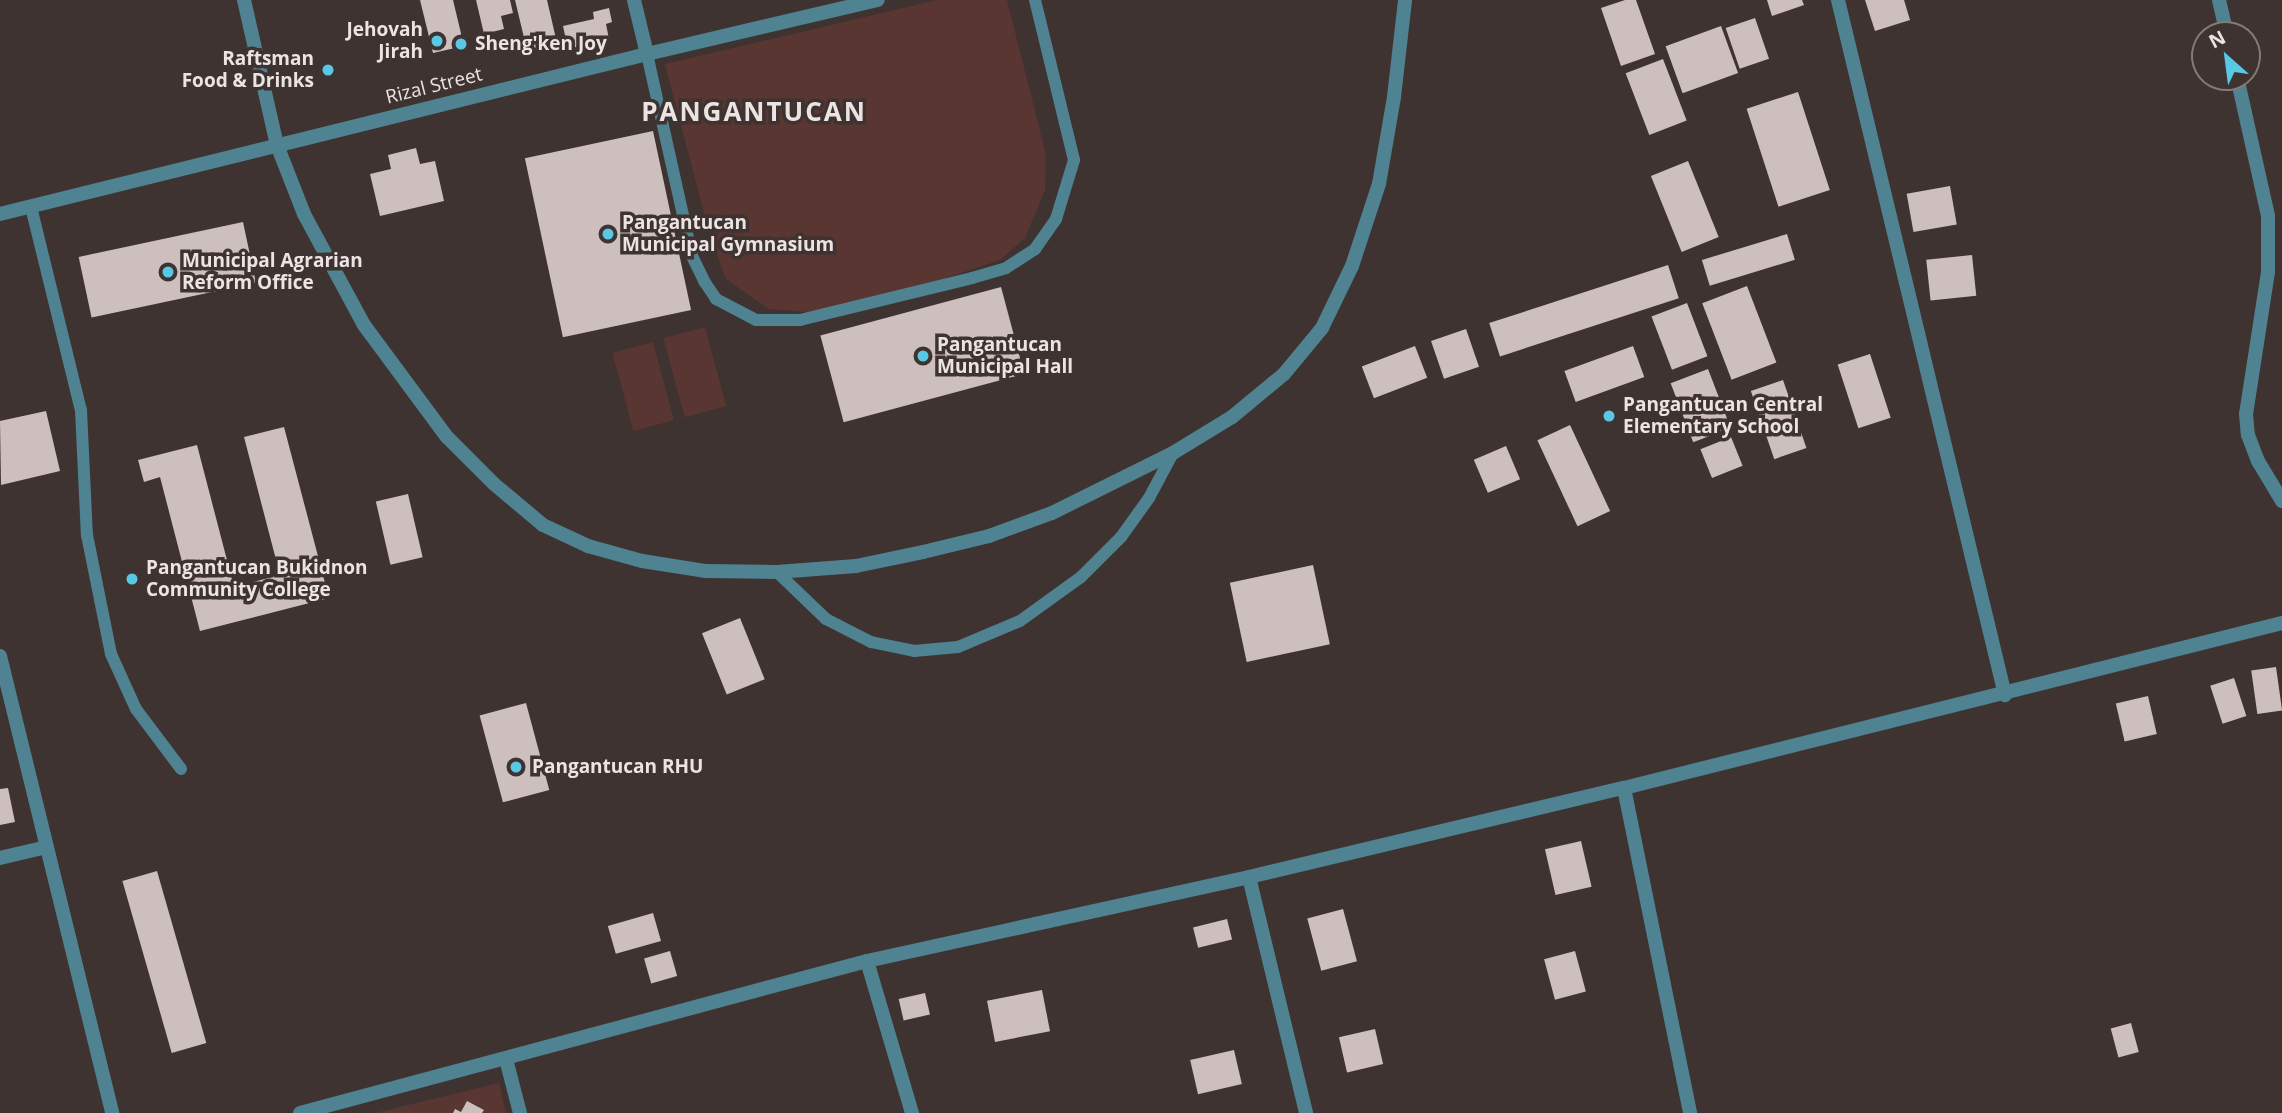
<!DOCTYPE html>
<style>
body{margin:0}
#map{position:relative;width:2282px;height:1113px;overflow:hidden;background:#3e3331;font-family:"Open Sans",sans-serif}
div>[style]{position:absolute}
.green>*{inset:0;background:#593631;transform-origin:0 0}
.building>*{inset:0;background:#cdbfbd;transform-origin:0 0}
.service>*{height:12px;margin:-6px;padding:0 6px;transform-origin:6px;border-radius:6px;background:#4f8391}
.minor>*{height:14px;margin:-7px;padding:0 7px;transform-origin:7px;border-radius:7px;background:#4f8391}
.dots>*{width:19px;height:19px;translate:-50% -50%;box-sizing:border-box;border:4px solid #3e3331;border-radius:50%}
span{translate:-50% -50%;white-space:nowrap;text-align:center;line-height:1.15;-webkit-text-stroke:7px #3e3331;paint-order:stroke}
.poi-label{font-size:19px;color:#ebe4e3;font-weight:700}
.right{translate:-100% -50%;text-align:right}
.left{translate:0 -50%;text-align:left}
.street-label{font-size:19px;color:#ebe4e3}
.district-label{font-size:26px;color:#ebe4e3;font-weight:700;letter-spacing:2px}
.north{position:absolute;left:2191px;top:21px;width:70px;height:70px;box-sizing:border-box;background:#3e3331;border:2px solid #837a78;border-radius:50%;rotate:332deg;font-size:19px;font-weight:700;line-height:28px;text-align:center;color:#ebe4e3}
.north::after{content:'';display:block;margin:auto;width:24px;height:32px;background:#59c8e5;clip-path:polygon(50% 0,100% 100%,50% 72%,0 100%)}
</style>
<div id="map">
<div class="green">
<div style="clip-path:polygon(937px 0,1007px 0,1046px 155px,1045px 190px,1025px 238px,1000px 260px,934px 282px,820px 313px,769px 309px,726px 279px,710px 236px,665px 64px)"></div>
<div style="left:705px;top:327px;width:82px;height:43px;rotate:75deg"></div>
<div style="left:653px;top:342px;width:81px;height:42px;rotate:75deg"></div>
<div style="clip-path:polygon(499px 1083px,506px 1113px,375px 1113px)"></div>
</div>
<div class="building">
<div style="clip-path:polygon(420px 0,453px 0,464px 46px,433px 53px)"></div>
<div style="clip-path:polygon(476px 0,510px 0,513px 13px,501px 16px,504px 29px,484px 34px)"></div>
<div style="clip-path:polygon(515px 0,547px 0,557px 43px,527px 50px)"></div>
<div style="clip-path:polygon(1625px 0,1636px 0,1655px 54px,1621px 66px,1601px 8px)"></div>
<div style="clip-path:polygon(1767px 0,1802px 0,1804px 5px,1772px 16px)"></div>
<div style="clip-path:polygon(1865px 0,1904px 0,1910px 20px,1875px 31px)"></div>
<div style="clip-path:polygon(609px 8px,612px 22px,606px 24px,609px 39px,568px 49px,563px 26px,594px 19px,593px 12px)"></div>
<div style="left:1755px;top:18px;width:43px;height:31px;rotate:71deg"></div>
<div style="left:1721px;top:26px;width:50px;height:59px;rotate:70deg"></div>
<div style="left:1663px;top:59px;width:66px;height:40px;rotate:69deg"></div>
<div style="left:1798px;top:92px;width:103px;height:54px;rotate:72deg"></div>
<div style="left:653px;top:131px;width:183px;height:131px;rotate:78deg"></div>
<div style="clip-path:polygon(416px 148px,420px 164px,435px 161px,444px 201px,380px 216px,370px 174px,391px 169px,388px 155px)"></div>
<div style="left:1688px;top:161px;width:82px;height:40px;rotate:68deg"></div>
<div style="left:1950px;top:186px;width:39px;height:44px;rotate:80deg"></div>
<div style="left:243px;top:222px;width:62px;height:168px;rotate:78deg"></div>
<div style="left:1787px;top:234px;width:27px;height:89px;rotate:73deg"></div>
<div style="left:1972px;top:255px;width:41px;height:46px;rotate:84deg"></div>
<div style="left:1668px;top:265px;width:35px;height:188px;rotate:72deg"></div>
<div style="left:1747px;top:286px;width:82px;height:48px;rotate:69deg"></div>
<div style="left:1001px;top:287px;width:90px;height:187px;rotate:75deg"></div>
<div style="left:1687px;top:303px;width:57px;height:38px;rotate:69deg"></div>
<div style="left:1466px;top:329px;width:40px;height:37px;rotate:71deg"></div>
<div style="left:1415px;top:346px;width:34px;height:57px;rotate:69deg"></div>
<div style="left:1633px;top:346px;width:33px;height:73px;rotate:70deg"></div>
<div style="left:1870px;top:354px;width:67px;height:34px;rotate:72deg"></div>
<div style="left:1708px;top:369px;width:63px;height:40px;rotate:69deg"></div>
<div style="left:1783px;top:380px;width:72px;height:34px;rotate:71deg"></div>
<div style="clip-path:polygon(46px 411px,60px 471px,1px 485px,0 421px)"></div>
<div style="left:1570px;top:425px;width:95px;height:36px;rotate:65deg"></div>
<div style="clip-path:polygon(284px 427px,329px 598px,200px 631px,160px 477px,144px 482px,138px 460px,197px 445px,234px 587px,280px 575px,244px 437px)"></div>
<div style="left:1731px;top:437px;width:31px;height:33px;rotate:68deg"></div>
<div style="left:1506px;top:446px;width:36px;height:35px;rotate:67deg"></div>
<div style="left:408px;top:494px;width:65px;height:33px;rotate:77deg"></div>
<div style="left:1313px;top:565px;width:81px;height:85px;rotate:78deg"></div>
<div style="left:740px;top:618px;width:66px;height:41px;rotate:68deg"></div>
<div style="left:2276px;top:667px;width:44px;height:25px;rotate:82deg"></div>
<div style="left:2234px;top:678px;width:40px;height:25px;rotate:72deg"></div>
<div style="left:2148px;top:696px;width:39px;height:33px;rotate:77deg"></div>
<div style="left:526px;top:703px;width:90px;height:48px;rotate:75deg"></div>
<div style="clip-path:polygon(8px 788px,15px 822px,0 825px,0 789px)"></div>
<div style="left:1581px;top:841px;width:47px;height:37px;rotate:77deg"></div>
<div style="left:157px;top:871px;width:179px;height:36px;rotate:74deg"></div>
<div style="left:1343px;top:909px;width:54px;height:37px;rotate:75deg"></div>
<div style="left:653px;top:913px;width:29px;height:47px;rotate:74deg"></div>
<div style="left:1227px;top:919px;width:21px;height:35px;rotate:76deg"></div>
<div style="left:670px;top:951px;width:26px;height:27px;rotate:74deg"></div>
<div style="left:1575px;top:951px;width:42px;height:32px;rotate:75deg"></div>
<div style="left:1042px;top:990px;width:42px;height:56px;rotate:79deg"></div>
<div style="left:925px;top:993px;width:22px;height:27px;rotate:77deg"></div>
<div style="left:2131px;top:1023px;width:30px;height:21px;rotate:75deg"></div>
<div style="left:1375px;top:1029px;width:36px;height:37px;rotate:77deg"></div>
<div style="left:1234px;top:1050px;width:35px;height:45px;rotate:77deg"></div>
<div style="clip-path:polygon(467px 1101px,484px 1110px,482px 1113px,453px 1113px,455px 1109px,461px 1112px)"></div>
</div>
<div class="service">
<div style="left:647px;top:54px;width:207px;rotate:77.4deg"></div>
<div style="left:692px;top:256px;width:28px;rotate:64deg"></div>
<div style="left:704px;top:281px;width:22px;rotate:56deg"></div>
<div style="left:716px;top:299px;width:45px;rotate:27.7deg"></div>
<div style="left:756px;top:320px;width:44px"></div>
<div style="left:800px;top:320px;width:177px;rotate:-13.7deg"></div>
<div style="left:972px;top:278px;width:35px;rotate:-16deg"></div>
<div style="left:1006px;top:268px;width:35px;rotate:-33deg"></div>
<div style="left:1035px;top:249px;width:37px;rotate:-55deg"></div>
<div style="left:1056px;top:219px;width:62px;rotate:-73deg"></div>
<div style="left:1074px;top:160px;width:165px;rotate:-103.7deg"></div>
<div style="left:31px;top:207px;width:209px;rotate:76.2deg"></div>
<div style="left:81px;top:410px;width:125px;rotate:87.3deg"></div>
<div style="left:87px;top:535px;width:121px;rotate:78.6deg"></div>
<div style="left:111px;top:654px;width:60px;rotate:65.6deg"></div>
<div style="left:136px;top:709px;width:75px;rotate:53.1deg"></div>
<div style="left:777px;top:572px;width:68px;rotate:43.8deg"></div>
<div style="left:826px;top:619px;width:51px;rotate:27.1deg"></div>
<div style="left:871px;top:642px;width:44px;rotate:11.8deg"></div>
<div style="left:914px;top:651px;width:44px;rotate:-5.2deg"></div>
<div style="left:958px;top:647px;width:67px;rotate:-22.8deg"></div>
<div style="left:1020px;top:621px;width:75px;rotate:-35.8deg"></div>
<div style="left:1081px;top:577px;width:57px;rotate:-45deg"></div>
<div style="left:1121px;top:537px;width:48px;rotate:-54.3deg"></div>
<div style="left:1149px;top:498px;width:51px;rotate:-61.9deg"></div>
</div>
<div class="minor">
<div style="left:244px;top:0;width:149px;rotate:77.2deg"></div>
<div style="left:277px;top:145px;width:74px;rotate:68.6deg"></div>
<div style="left:304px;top:214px;width:126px;rotate:61.6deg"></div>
<div style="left:364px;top:325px;width:139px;rotate:53.5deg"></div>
<div style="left:447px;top:437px;width:66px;rotate:45deg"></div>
<div style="left:494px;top:484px;width:64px;rotate:39.9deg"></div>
<div style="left:543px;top:525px;width:50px;rotate:25deg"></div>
<div style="left:588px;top:546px;width:56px;rotate:15.5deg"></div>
<div style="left:642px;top:561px;width:65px;rotate:8.9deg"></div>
<div style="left:706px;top:571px;width:71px;rotate:0.8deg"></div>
<div style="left:777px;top:572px;width:79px;rotate:-4.3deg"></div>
<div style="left:856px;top:566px;width:68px;rotate:-11.8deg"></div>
<div style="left:923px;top:552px;width:68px;rotate:-13.6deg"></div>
<div style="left:989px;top:536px;width:67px;rotate:-20.1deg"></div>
<div style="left:1052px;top:513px;width:135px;rotate:-26.4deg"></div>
<div style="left:1173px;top:453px;width:69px;rotate:-31.4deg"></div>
<div style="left:1232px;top:417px;width:67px;rotate:-39.6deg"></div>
<div style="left:1284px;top:374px;width:60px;rotate:-50.4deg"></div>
<div style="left:1322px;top:328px;width:69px;rotate:-64.2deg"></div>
<div style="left:1352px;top:266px;width:86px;rotate:-71.8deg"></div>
<div style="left:1379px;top:184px;width:88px;rotate:-80.2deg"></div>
<div style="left:1394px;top:97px;width:98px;rotate:-83.5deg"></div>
<div style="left:634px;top:0;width:56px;rotate:76.5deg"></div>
<div style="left:1838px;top:0;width:715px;rotate:76.49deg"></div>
<div style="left:2219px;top:0;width:36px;rotate:77deg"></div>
<div style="left:2237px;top:77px;width:142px;rotate:77.4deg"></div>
<div style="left:2268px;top:216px;width:56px;rotate:90deg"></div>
<div style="left:2268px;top:272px;width:144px;rotate:98.8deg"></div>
<div style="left:2246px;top:414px;width:21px;rotate:85deg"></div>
<div style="left:2248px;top:435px;width:28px;rotate:69deg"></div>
<div style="left:2258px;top:461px;width:47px;rotate:59deg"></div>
<div style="left:0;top:214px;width:666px;rotate:-13.89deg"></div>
<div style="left:647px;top:54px;width:237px;rotate:-13.2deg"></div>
<div style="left:0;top:656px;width:471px;rotate:76.2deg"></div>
<div style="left:1624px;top:788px;width:332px;rotate:78.5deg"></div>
<div style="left:0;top:858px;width:48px;rotate:-13.2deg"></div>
<div style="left:1249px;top:877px;width:243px;rotate:76.4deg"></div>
<div style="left:867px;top:961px;width:159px;rotate:73.5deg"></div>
<div style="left:506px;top:1059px;width:56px;rotate:75.5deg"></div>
<div style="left:300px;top:1113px;width:587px;rotate:-15.01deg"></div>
<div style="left:867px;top:961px;width:391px;rotate:-12.4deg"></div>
<div style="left:1249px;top:877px;width:385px;rotate:-13.4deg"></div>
<div style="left:1624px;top:788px;width:678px;rotate:-14.08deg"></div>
</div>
<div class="dots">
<div style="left:437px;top:41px;background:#59c8e5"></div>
<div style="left:461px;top:44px;background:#59c8e5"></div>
<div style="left:328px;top:70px;background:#59c8e5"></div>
<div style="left:608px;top:234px;background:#59c8e5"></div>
<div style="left:168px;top:272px;background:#59c8e5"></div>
<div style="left:923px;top:356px;background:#59c8e5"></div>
<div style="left:1609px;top:416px;background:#59c8e5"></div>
<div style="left:132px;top:579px;background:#59c8e5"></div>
<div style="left:516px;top:767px;background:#59c8e5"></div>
</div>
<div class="poi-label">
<span class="right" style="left:423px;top:41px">Jehovah<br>Jirah</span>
<span class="left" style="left:475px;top:44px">Sheng'ken Joy</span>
<span class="right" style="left:314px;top:70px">Raftsman<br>Food &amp; Drinks</span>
<span class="left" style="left:622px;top:234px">Pangantucan<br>Municipal Gymnasium</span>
<span class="left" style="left:182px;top:272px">Municipal Agrarian<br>Reform Office</span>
<span class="left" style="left:937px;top:356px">Pangantucan<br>Municipal Hall</span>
<span class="left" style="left:1623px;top:416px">Pangantucan Central<br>Elementary School</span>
<span class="left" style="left:146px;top:579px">Pangantucan Bukidnon<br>Community College</span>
<span class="left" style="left:532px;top:767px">Pangantucan RHU</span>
</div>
<div class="street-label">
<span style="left:434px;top:86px;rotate:-14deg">Rizal Street</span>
</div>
<div class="district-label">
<span style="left:754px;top:112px">PANGANTUCAN</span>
</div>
<div class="north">N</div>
</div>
